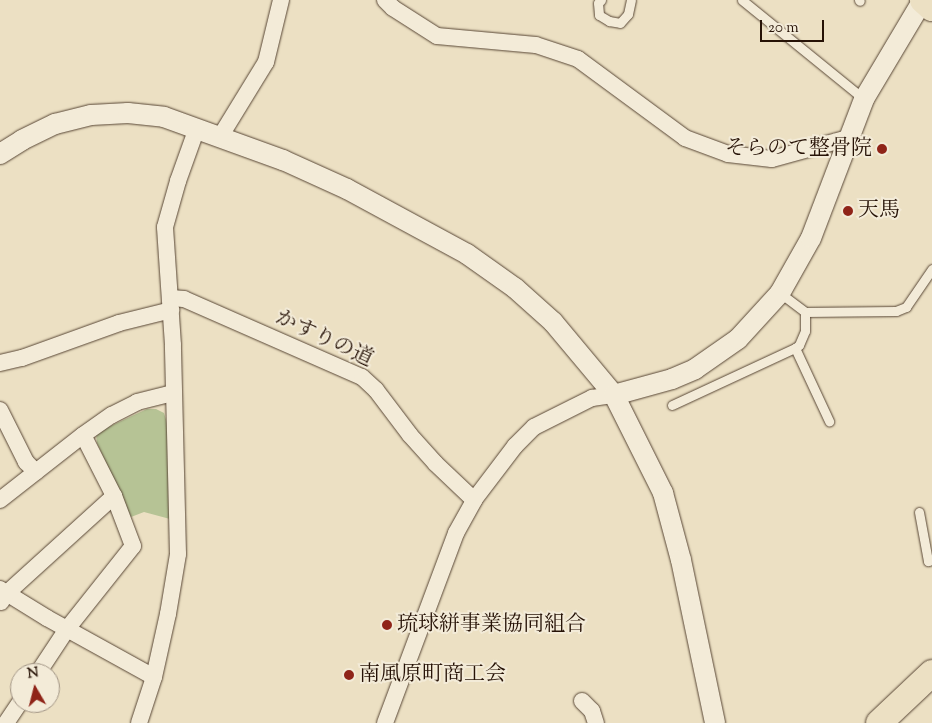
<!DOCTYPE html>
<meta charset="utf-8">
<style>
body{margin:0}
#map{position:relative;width:932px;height:723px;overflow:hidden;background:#ece0c3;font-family:"Sorts Mill Goudy","Noto Serif JP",serif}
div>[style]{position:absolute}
.green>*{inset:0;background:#b6c395}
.roads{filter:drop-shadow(0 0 1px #584635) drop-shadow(0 0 1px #584635)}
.service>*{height:9px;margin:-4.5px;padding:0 4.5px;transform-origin:4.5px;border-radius:4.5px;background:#f3ebd8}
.minor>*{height:16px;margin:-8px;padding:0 8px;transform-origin:8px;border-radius:8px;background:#f3ebd8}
.tertiary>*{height:20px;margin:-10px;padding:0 10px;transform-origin:10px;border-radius:10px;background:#f3ebd8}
.primary>*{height:26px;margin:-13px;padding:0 13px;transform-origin:13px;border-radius:13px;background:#ece0c3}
.dots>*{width:14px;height:14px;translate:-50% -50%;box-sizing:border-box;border:2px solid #f3ebd8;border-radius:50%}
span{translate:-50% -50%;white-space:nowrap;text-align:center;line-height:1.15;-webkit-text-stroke:4px #f3ebd8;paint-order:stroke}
.poi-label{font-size:21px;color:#261206}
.right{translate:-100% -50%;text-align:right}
.left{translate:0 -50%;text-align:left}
.street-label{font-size:21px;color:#261206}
.north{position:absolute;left:10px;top:663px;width:50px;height:50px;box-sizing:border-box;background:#f3ebd8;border:1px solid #a19484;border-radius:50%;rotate:352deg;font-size:14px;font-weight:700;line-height:20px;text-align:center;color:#261206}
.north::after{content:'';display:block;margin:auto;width:18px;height:22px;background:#8f2418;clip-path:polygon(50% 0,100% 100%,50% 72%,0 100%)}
.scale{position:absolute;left:760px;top:20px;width:64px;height:22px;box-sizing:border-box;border:2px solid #261206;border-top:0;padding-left:6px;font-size:15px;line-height:18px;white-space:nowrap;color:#261206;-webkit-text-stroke:4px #f3ebd8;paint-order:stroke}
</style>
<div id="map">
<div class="green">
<div style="clip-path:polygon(147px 409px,156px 409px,164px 413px,167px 423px,170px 519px,144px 512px,131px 517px,97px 443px,96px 434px,104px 429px)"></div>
</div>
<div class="roads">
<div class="service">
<div style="left:601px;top:0;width:4px;rotate:135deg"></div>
<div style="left:598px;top:3px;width:12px;rotate:85deg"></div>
<div style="left:599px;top:15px;width:12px;rotate:31deg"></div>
<div style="left:609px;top:21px;width:11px;rotate:10deg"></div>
<div style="left:620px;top:23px;width:12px;rotate:-48deg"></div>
<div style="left:628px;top:14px;width:14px;rotate:-78deg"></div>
<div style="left:742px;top:0;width:157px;rotate:39.1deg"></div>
<div style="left:859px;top:0;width:1px;rotate:45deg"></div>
<div style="left:780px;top:293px;width:31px;rotate:37deg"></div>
<div style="left:805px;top:312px;width:91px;rotate:-0.6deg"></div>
<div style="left:896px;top:311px;width:11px;rotate:-22deg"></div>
<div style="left:906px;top:307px;width:46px;rotate:-55.6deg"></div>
<div style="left:795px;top:348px;width:81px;rotate:65deg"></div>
<div style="left:672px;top:405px;width:136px;rotate:-24.9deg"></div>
<div style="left:795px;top:348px;width:5px;rotate:-37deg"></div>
<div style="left:799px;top:345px;width:15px;rotate:-67deg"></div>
<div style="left:805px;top:331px;width:19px;rotate:-90deg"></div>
<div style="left:919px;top:512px;width:50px;rotate:79.6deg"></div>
<div style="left:928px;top:561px;width:4px;rotate:-14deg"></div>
</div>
<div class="minor">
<div style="left:385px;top:0;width:11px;rotate:45deg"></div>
<div style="left:393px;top:8px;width:52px;rotate:32.5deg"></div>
<div style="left:437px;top:36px;width:99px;rotate:5.2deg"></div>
<div style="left:536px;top:45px;width:44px;rotate:18.4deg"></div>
<div style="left:578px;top:59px;width:133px;rotate:36.4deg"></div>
<div style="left:685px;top:138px;width:46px;rotate:20.4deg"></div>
<div style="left:728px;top:154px;width:44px;rotate:6.5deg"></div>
<div style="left:772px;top:159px;width:79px;rotate:-15.4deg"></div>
<div style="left:220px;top:137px;width:88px;rotate:-58.5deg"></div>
<div style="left:266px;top:62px;width:64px;rotate:-76.4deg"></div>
<div style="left:171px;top:298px;width:13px;rotate:4deg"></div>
<div style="left:184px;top:299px;width:194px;rotate:23.7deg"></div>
<div style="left:362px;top:377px;width:19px;rotate:43deg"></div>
<div style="left:376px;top:390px;width:56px;rotate:52.9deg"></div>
<div style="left:410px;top:435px;width:38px;rotate:48deg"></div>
<div style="left:435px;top:463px;width:54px;rotate:43.5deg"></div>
<div style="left:0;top:363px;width:23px;rotate:-13deg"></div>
<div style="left:22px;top:358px;width:103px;rotate:-19.8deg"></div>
<div style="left:119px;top:323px;width:54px;rotate:-14deg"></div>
<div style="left:0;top:410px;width:58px;rotate:63.4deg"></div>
<div style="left:26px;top:462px;width:14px;rotate:45deg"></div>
<div style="left:0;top:500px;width:105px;rotate:-38.1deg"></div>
<div style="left:83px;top:435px;width:35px;rotate:-35deg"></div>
<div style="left:112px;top:415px;width:28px;rotate:-27deg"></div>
<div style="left:137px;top:402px;width:38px;rotate:-14deg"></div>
<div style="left:0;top:589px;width:55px;rotate:31.7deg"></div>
<div style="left:47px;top:618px;width:122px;rotate:28.9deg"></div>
<div style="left:1px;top:602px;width:9px;rotate:-58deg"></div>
<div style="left:6px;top:594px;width:146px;rotate:-42.2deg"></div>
<div style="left:38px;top:673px;width:53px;rotate:-56.6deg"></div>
<div style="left:67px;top:629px;width:106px;rotate:-51.5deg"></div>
<div style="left:133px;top:546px;width:53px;rotate:-110.8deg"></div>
<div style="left:114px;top:496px;width:68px;rotate:-116.9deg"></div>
<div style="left:582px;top:701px;width:14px;rotate:45deg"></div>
<div style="left:592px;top:711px;width:13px;rotate:72deg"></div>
<div style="left:6px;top:723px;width:25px;rotate:-56deg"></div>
<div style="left:139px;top:723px;width:48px;rotate:-71.9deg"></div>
<div style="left:154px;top:677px;width:65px;rotate:-77.5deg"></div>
<div style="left:168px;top:614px;width:61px;rotate:-80.5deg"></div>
<div style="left:178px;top:554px;width:209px;rotate:-91.4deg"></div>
<div style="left:173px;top:345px;width:118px;rotate:-93.9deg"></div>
<div style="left:165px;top:227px;width:48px;rotate:-74.2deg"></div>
<div style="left:178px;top:181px;width:56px;rotate:-70.3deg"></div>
<div style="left:385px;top:723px;width:203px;rotate:-69.5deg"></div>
<div style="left:456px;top:533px;width:38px;rotate:-61deg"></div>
<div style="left:474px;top:500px;width:68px;rotate:-52.8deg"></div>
<div style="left:515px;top:446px;width:27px;rotate:-45deg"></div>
<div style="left:534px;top:427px;width:65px;rotate:-26.6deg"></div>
<div style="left:592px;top:398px;width:22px;rotate:-8deg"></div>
</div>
<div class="tertiary">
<div style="left:0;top:154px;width:26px;rotate:-32deg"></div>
<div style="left:22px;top:140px;width:37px;rotate:-26deg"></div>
<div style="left:55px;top:124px;width:37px;rotate:-14deg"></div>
<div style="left:91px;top:115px;width:37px;rotate:-3deg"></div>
<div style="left:128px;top:113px;width:36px;rotate:6deg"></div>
<div style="left:164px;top:117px;width:127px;rotate:19.9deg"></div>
<div style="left:283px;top:160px;width:70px;rotate:24.4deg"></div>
<div style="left:347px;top:189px;width:136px;rotate:28.4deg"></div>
<div style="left:467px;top:254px;width:59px;rotate:35.3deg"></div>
<div style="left:515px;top:288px;width:51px;rotate:41.8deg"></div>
<div style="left:553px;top:322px;width:95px;rotate:50.1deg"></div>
<div style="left:614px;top:395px;width:110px;rotate:63.4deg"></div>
<div style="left:663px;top:493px;width:69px;rotate:75deg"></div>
<div style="left:681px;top:560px;width:167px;rotate:78.2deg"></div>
<div style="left:614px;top:395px;width:60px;rotate:-15.4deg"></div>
<div style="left:672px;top:379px;width:25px;rotate:-23deg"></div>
<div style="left:695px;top:369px;width:52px;rotate:-34.9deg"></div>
<div style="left:738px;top:339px;width:62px;rotate:-47.6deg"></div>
<div style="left:780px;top:293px;width:63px;rotate:-60.6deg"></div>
<div style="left:811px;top:238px;width:149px;rotate:-69.1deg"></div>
<div style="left:864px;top:99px;width:115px;rotate:-59.2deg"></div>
</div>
<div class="primary">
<div style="left:923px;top:0;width:12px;rotate:42deg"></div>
<div style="left:879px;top:723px;width:73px;rotate:-43.3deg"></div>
</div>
</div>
<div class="dots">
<div style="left:882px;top:149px;background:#8f2418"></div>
<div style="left:848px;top:211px;background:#8f2418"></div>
<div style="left:387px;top:625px;background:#8f2418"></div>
<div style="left:349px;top:675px;background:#8f2418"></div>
</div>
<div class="poi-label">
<span class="right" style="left:872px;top:149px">そらのて整骨院</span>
<span class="left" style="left:858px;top:211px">天馬</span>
<span class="left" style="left:397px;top:625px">琉球絣事業協同組合</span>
<span class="left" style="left:359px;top:675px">南風原町商工会</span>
</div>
<div class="street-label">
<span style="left:324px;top:339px;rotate:25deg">かすりの道</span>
</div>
<div class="north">N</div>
<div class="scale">20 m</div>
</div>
